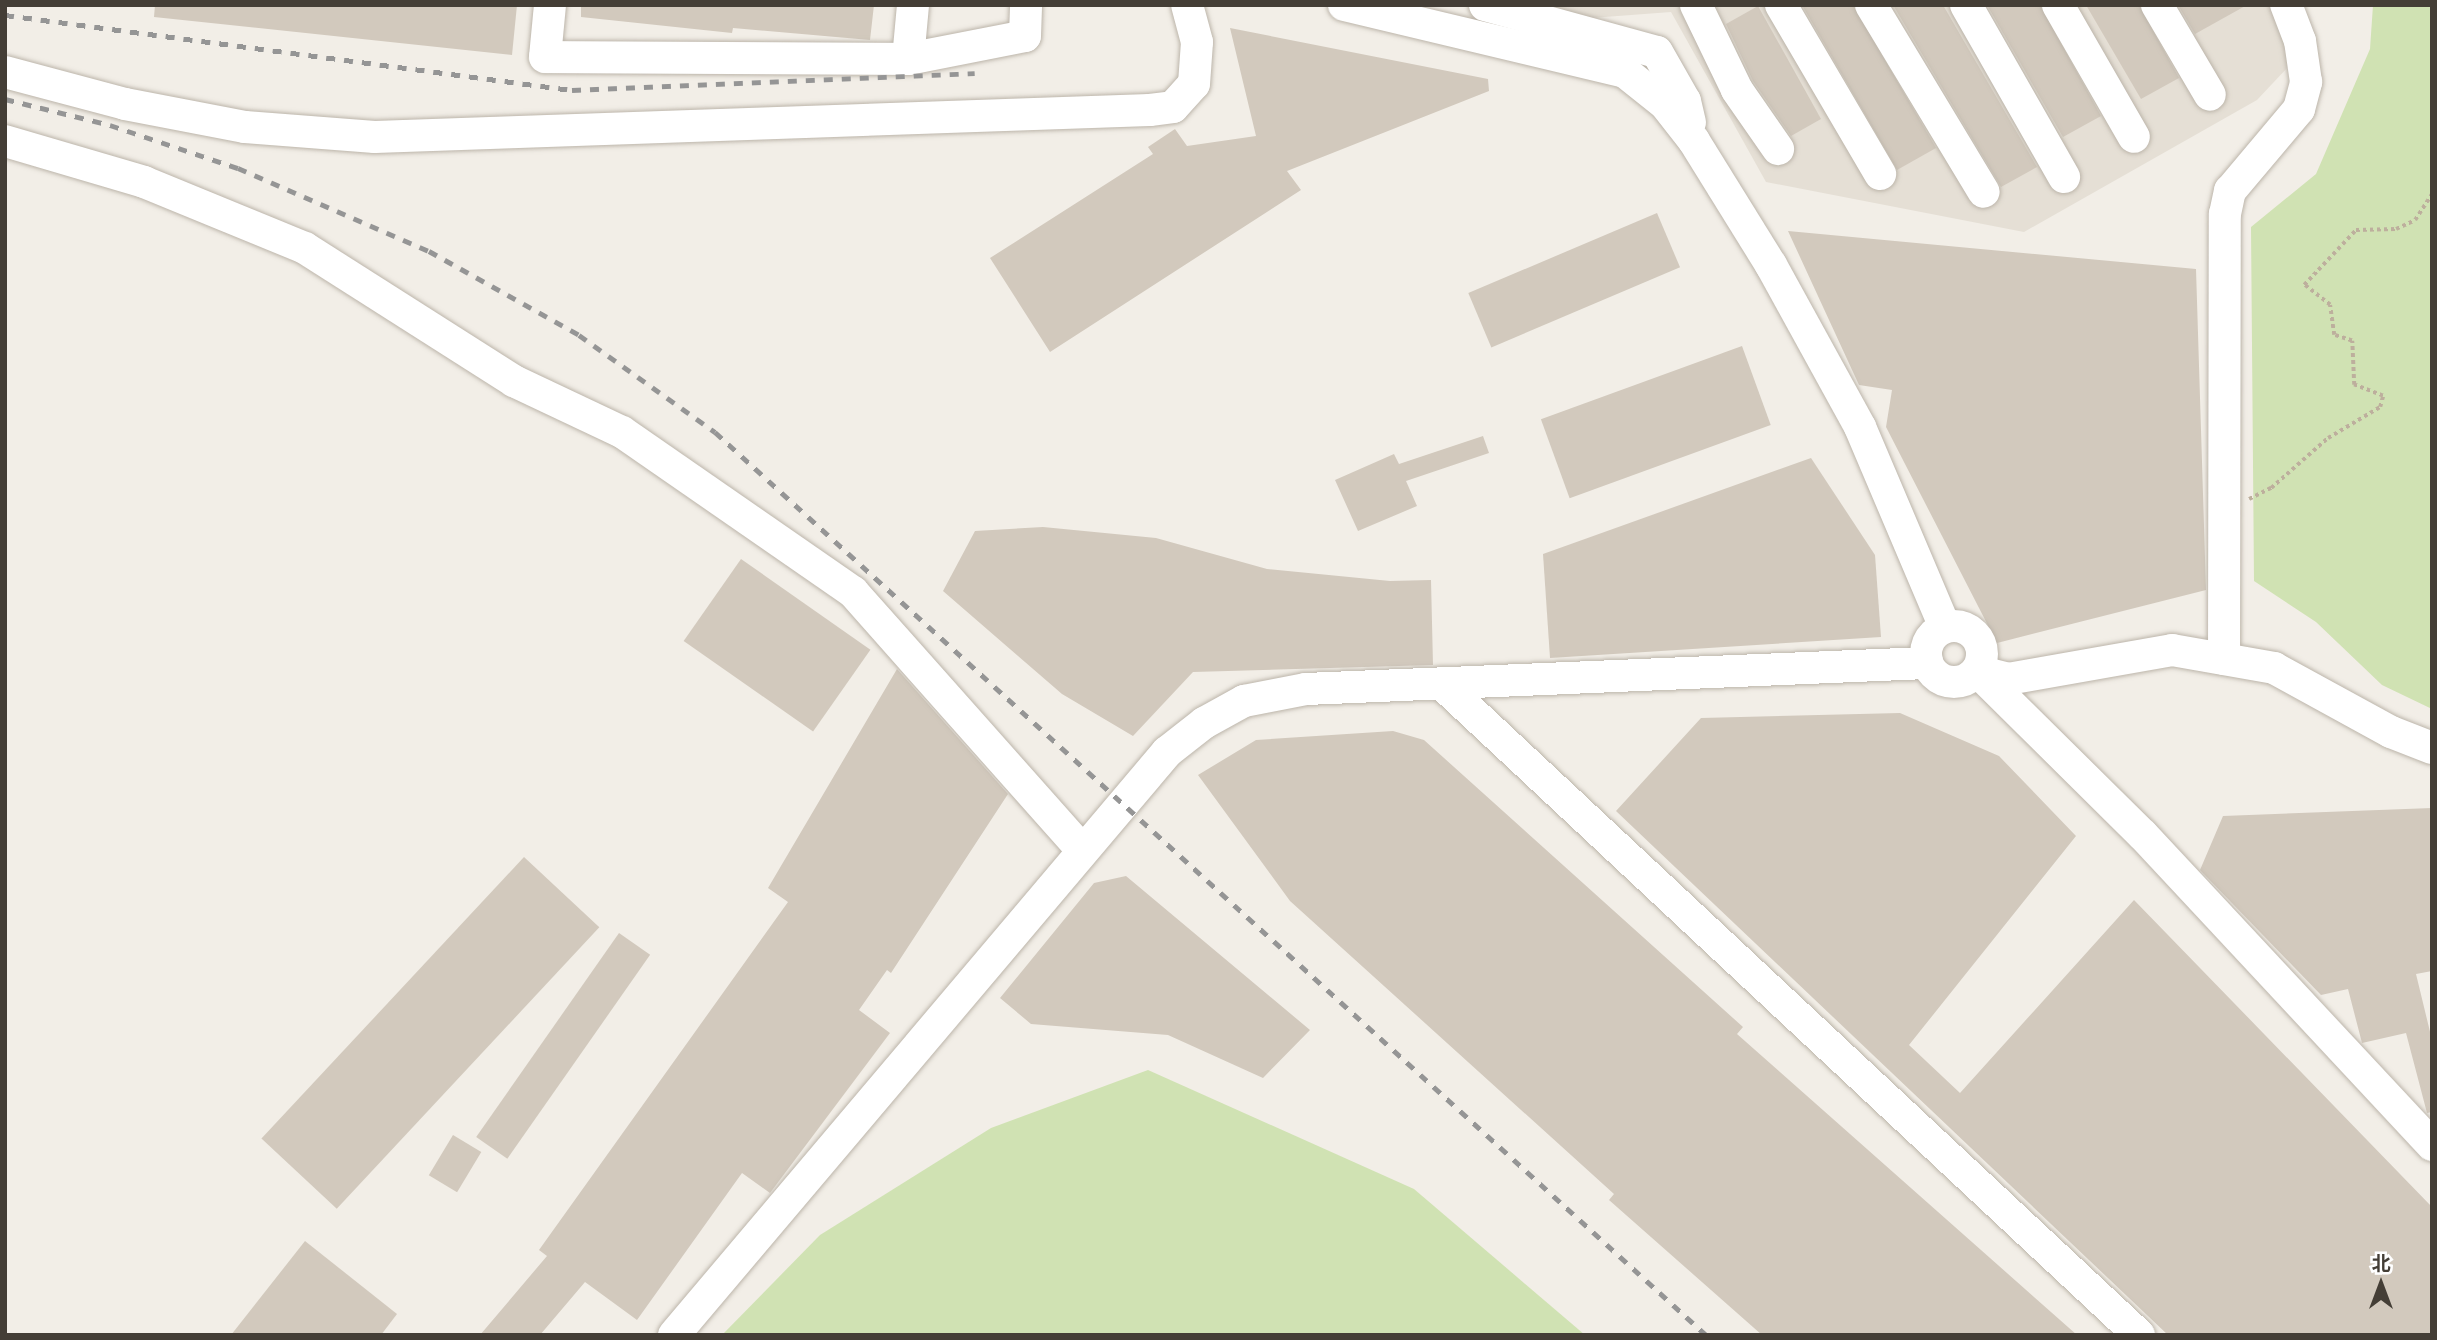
<!DOCTYPE html>
<meta charset="utf-8">
<style>
body{margin:0}
#map{position:relative;width:2437px;height:1340px;overflow:hidden;background:#f2eee7;font-family:"Exo 2","Noto Sans SC",sans-serif}
div>[style]{position:absolute}
.residential>*{inset:0;background:#e5dfd5}
.green>*{inset:0;background:#d0e2b3}
.building>*{inset:0;background:#d2c9bd;transform-origin:0 0}
.path>*{height:3.5px;margin-top:-1.75px;transform-origin:0;background:repeating-linear-gradient(90deg,#bdaf9d 0 3.5px,transparent 0 7px)}
.roads{filter:drop-shadow(0 0 2px #bcb5aa) drop-shadow(0 0 2px #bcb5aa)}
.minor>*{height:32px;margin:-16px;padding:0 16px;transform-origin:16px;border-radius:16px;background:#fff}
.minor>.ring{margin:-16px;padding:0;box-sizing:content-box;background:none;border:32px solid #fff;border-radius:50%}
.rail>*{height:5px;margin-top:-2.5px;transform-origin:0;background:repeating-linear-gradient(90deg,#959595 0 9px,transparent 0 18px)}
span{translate:-50% -50%;white-space:nowrap;text-align:center;line-height:1.15;-webkit-text-stroke:5px #fff;paint-order:stroke}
.frame{position:absolute;inset:0;border:7px solid #443e36;pointer-events:none}
.north{position:absolute;left:2346px;top:1249px;width:70px;height:70px;-webkit-text-stroke:5px #fff;paint-order:stroke;rotate:0deg;font-size:19px;font-weight:700;line-height:28px;text-align:center;color:#443e36}
.north::after{content:'';display:block;margin:auto;width:24px;height:32px;background:#443e36;clip-path:polygon(50% 0,100% 100%,50% 72%,0 100%)}
</style>
<div id="map">
<div class="residential">
<div style="clip-path:polygon(1537px 5px,2270px 5px,2290px 38px,2288px 67px,2257px 100px,2024px 232px,1766px 182px,1671px 12px,1591px 18px)"></div>
</div>
<div class="green">
<div style="clip-path:polygon(2373px 5px,2432px 5px,2432px 709px,2382px 685px,2316px 622px,2254px 581px,2251px 227px,2316px 174px,2370px 49px)"></div>
<div style="clip-path:polygon(1148px 1070px,1414px 1189px,1585px 1335px,722px 1335px,820px 1235px,991px 1128px)"></div>
</div>
<div class="building">
<div style="clip-path:polygon(155px 5px,517px 5px,512px 55px,154px 17px)"></div>
<div style="clip-path:polygon(581px 5px,874px 5px,870px 40px,733px 28px,732px 33px,581px 17px)"></div>
<div style="clip-path:polygon(1802px 5px,1853px 5px,1936px 148px,1897px 170px)"></div>
<div style="clip-path:polygon(1893px 5px,1943px 5px,2037px 167px,2001px 187px)"></div>
<div style="clip-path:polygon(1987px 5px,2040px 5px,2101px 116px,2063px 137px)"></div>
<div style="clip-path:polygon(2086px 5px,2139px 5px,2179px 78px,2141px 99px)"></div>
<div style="clip-path:polygon(2178px 5px,2247px 5px,2195px 34px)"></div>
<div style="clip-path:polygon(1758px 6px,1821px 119px,1791px 136px,1753px 81px,1726px 24px)"></div>
<div style="clip-path:polygon(1230px 28px,1488px 79px,1489px 91px,1287px 171px,1301px 190px,1050px 352px,990px 258px,1153px 154px,1148px 147px,1175px 129px,1187px 146px,1256px 136px)"></div>
<div style="left:1657px;top:213px;width:59px;height:205px;rotate:67deg"></div>
<div style="clip-path:polygon(1788px 231px,2196px 269px,2206px 590px,1997px 643px,1886px 427px,1892px 390px,1859px 385px)"></div>
<div style="left:1742px;top:346px;width:84px;height:214px;rotate:70deg"></div>
<div style="clip-path:polygon(1483px 436px,1489px 453px,1406px 481px,1417px 506px,1358px 531px,1335px 480px,1394px 454px,1399px 464px)"></div>
<div style="clip-path:polygon(1811px 458px,1875px 555px,1881px 637px,1550px 658px,1543px 554px)"></div>
<div style="clip-path:polygon(1043px 527px,1156px 538px,1267px 569px,1390px 581px,1431px 580px,1433px 665px,1193px 672px,1133px 736px,1062px 694px,943px 591px,975px 531px)"></div>
<div style="left:741px;top:559px;width:158px;height:100px;rotate:35deg"></div>
<div style="clip-path:polygon(897px 669px,1008px 794px,891px 973px,887px 970px,859px 1010px,890px 1033px,770px 1193px,742px 1173px,637px 1320px,585px 1282px,540px 1335px,480px 1335px,547px 1256px,539px 1250px,788px 902px,768px 888px)"></div>
<div style="clip-path:polygon(1900px 713px,1999px 756px,2076px 836px,1909px 1045px,1960px 1093px,2134px 900px,2432px 1207px,2432px 1335px,2168px 1335px,1616px 811px,1701px 718px)"></div>
<div style="clip-path:polygon(1393px 731px,1424px 740px,1743px 1027px,1737px 1034px,2077px 1335px,1762px 1335px,1609px 1200px,1614px 1194px,1290px 901px,1198px 775px,1256px 740px)"></div>
<div style="clip-path:polygon(2432px 808px,2432px 971px,2416px 974px,2432px 1040px,2432px 1112px,2427px 1113px,2406px 1033px,2362px 1043px,2348px 989px,2321px 995px,2200px 870px,2223px 816px)"></div>
<div style="left:524px;top:857px;width:103px;height:385px;rotate:43deg"></div>
<div style="clip-path:polygon(1126px 876px,1310px 1030px,1263px 1078px,1168px 1035px,1031px 1024px,1000px 998px,1094px 883px)"></div>
<div style="left:619px;top:933px;width:38px;height:249px;rotate:35deg"></div>
<div style="left:453px;top:1135px;width:33px;height:47px;rotate:31deg"></div>
<div style="clip-path:polygon(305px 1241px,397px 1314px,381px 1335px,231px 1335px)"></div>
</div>
<div class="path">
<div style="left:2249px;top:499px;width:25px;rotate:-27deg"></div>
<div style="left:2271px;top:488px;width:76px;rotate:-41.3deg"></div>
<div style="left:2328px;top:438px;width:61px;rotate:-30.8deg"></div>
<div style="left:2380px;top:407px;width:11px;rotate:-75deg"></div>
<div style="left:2383px;top:396px;width:31px;rotate:-159deg"></div>
<div style="left:2354px;top:385px;width:44px;rotate:-92.6deg"></div>
<div style="left:2352px;top:341px;width:19px;rotate:-162deg"></div>
<div style="left:2334px;top:335px;width:30px;rotate:-98deg"></div>
<div style="left:2330px;top:305px;width:33px;rotate:-142deg"></div>
<div style="left:2304px;top:285px;width:76px;rotate:-46.6deg"></div>
<div style="left:2356px;top:230px;width:40px;rotate:-1.4deg"></div>
<div style="left:2396px;top:229px;width:21px;rotate:-25deg"></div>
<div style="left:2415px;top:220px;width:31px;rotate:-57deg"></div>
</div>
<div class="roads">
<div class="minor">
<div style="left:550px;top:5px;width:52px;rotate:95.5deg"></div>
<div style="left:545px;top:57px;width:363px;rotate:0.3deg"></div>
<div style="left:908px;top:59px;width:54px;rotate:-84.7deg"></div>
<div style="left:1344px;top:5px;width:289px;rotate:13.4deg"></div>
<div style="left:1625px;top:72px;width:51px;rotate:38.7deg"></div>
<div style="left:1665px;top:104px;width:47px;rotate:51.9deg"></div>
<div style="left:1694px;top:141px;width:146px;rotate:58.2deg"></div>
<div style="left:1771px;top:265px;width:185px;rotate:61.2deg"></div>
<div style="left:1860px;top:427px;width:217px;rotate:67deg"></div>
<div style="left:1485px;top:5px;width:178px;rotate:15.3deg"></div>
<div style="left:1657px;top:52px;width:56px;rotate:60.3deg"></div>
<div style="left:1685px;top:101px;width:22px;rotate:77deg"></div>
<div style="left:1696px;top:5px;width:94px;rotate:64.2deg"></div>
<div style="left:1737px;top:90px;width:72px;rotate:55.2deg"></div>
<div style="left:1781px;top:5px;width:196px;rotate:59.6deg"></div>
<div style="left:1871px;top:5px;width:218px;rotate:58.9deg"></div>
<div style="left:1966px;top:5px;width:198px;rotate:60.3deg"></div>
<div style="left:2058px;top:5px;width:152px;rotate:60.1deg"></div>
<div style="left:2157px;top:5px;width:104px;rotate:59.5deg"></div>
<div style="left:908px;top:59px;width:119px;rotate:-11.1deg"></div>
<div style="left:1025px;top:36px;width:31px;rotate:-88deg"></div>
<div style="left:5px;top:72px;width:124px;rotate:14.9deg"></div>
<div style="left:125px;top:104px;width:122px;rotate:10.9deg"></div>
<div style="left:245px;top:127px;width:130px;rotate:4.4deg"></div>
<div style="left:375px;top:137px;width:775px;rotate:-2deg"></div>
<div style="left:1150px;top:110px;width:23px;rotate:-7deg"></div>
<div style="left:1173px;top:107px;width:31px;rotate:-48deg"></div>
<div style="left:1194px;top:84px;width:42px;rotate:-85.9deg"></div>
<div style="left:1197px;top:42px;width:38px;rotate:-105deg"></div>
<div style="left:5px;top:141px;width:145px;rotate:16.4deg"></div>
<div style="left:144px;top:182px;width:174px;rotate:22.3deg"></div>
<div style="left:305px;top:248px;width:248px;rotate:32.5deg"></div>
<div style="left:514px;top:381px;width:119px;rotate:25.3deg"></div>
<div style="left:622px;top:432px;width:281px;rotate:34.7deg"></div>
<div style="left:853px;top:592px;width:345px;rotate:48.4deg"></div>
<div class="ring" style="left:1926px;top:626px;width:24px;height:24px"></div>
<div style="left:2224px;top:659px;width:445px;rotate:-89.9deg"></div>
<div style="left:2225px;top:214px;width:24px;rotate:-78deg"></div>
<div style="left:2230px;top:191px;width:107px;rotate:-49.9deg"></div>
<div style="left:2299px;top:109px;width:28px;rotate:-75deg"></div>
<div style="left:2306px;top:82px;width:41px;rotate:-98.3deg"></div>
<div style="left:2300px;top:41px;width:39px;rotate:-111deg"></div>
<div style="left:1977px;top:671px;width:233px;rotate:44.7deg"></div>
<div style="left:2143px;top:835px;width:424px;rotate:47deg"></div>
<div style="left:1977px;top:671px;width:32px;rotate:14deg"></div>
<div style="left:2008px;top:679px;width:167px;rotate:-10deg"></div>
<div style="left:2172px;top:650px;width:104px;rotate:10deg"></div>
<div style="left:2274px;top:668px;width:133px;rotate:28.7deg"></div>
<div style="left:2391px;top:732px;width:44px;rotate:21.3deg"></div>
<div style="left:1442px;top:684px;width:954px;rotate:43.05deg"></div>
<div style="left:674px;top:1335px;width:764px;rotate:-49.78deg"></div>
<div style="left:1167px;top:752px;width:47px;rotate:-38.1deg"></div>
<div style="left:1204px;top:723px;width:46px;rotate:-28.8deg"></div>
<div style="left:1244px;top:701px;width:63px;rotate:-11deg"></div>
<div style="left:1306px;top:689px;width:622px;rotate:-2.4deg"></div>
</div>
</div>
<div class="rail">
<div style="left:5px;top:15px;width:572px;rotate:7.54deg"></div>
<div style="left:572px;top:90px;width:403px;rotate:-2.4deg"></div>
<div style="left:5px;top:99px;width:108px;rotate:13.9deg"></div>
<div style="left:110px;top:125px;width:135px;rotate:18.6deg"></div>
<div style="left:238px;top:168px;width:208px;rotate:23.5deg"></div>
<div style="left:429px;top:251px;width:172px;rotate:29.2deg"></div>
<div style="left:579px;top:335px;width:167px;rotate:35.5deg"></div>
<div style="left:715px;top:432px;width:1341px;rotate:42.34deg"></div>
</div>
<div class="frame"></div>
<div class="north">北</div>
</div>
